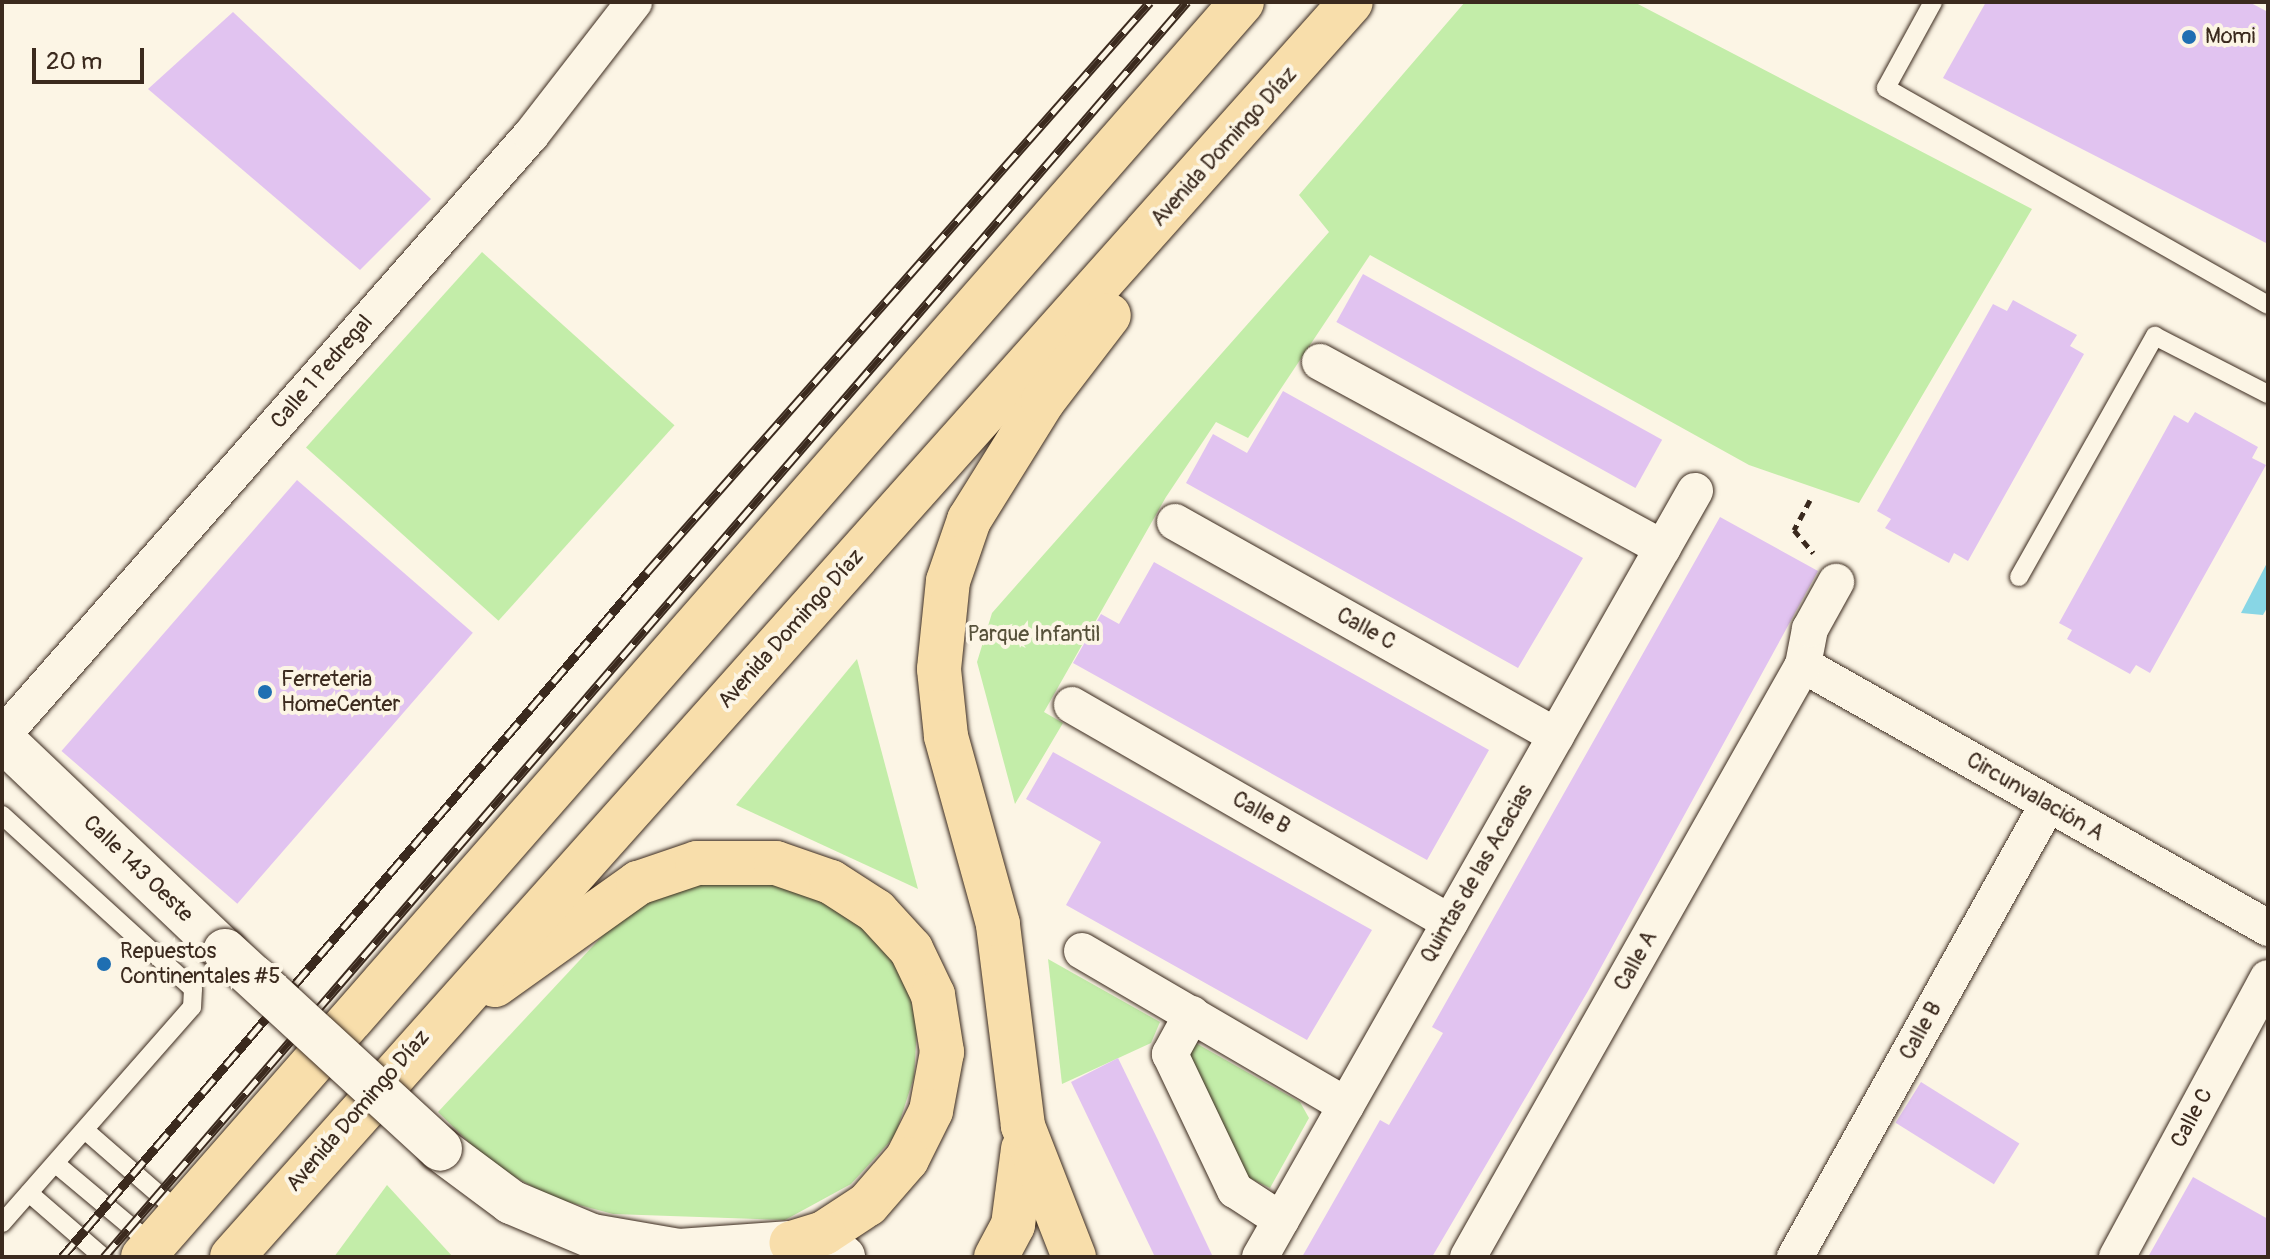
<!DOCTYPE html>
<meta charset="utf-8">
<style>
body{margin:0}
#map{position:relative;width:2270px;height:1259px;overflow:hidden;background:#fcf5e5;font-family:Pangolin,sans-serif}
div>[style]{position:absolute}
.green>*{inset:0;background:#c3eda9;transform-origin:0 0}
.water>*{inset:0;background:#88d6e5}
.building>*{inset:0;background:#e1c3f0;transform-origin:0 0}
.path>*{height:5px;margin-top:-2.5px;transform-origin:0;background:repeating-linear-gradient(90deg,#3b2a1e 0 8px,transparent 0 14px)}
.roads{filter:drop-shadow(0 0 2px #3b2a1e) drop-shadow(0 0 2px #3b2a1e)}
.lane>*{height:18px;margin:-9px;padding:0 9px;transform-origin:9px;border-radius:9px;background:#fcf5e5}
.street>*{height:36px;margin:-18px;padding:0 18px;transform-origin:18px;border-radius:18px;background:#fcf5e5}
.secondary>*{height:44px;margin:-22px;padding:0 22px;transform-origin:22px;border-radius:22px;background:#fcf5e5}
.primary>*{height:44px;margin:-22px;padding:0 22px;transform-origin:22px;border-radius:22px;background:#f8deab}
.rail>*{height:9px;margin-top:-4.5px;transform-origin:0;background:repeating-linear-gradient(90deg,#fcf5e5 0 18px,#3b2a1e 0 36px);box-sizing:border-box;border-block:2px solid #3b2a1e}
.bridges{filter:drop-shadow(0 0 2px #3b2a1e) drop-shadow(0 0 2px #3b2a1e)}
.secondary-bridge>*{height:44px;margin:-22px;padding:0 22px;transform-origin:22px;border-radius:22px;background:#fcf5e5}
.dots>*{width:22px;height:22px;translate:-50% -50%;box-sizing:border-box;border:4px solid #fcf5e5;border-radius:50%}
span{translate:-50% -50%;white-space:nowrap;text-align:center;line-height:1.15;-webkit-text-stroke:8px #fcf5e5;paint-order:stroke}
.poi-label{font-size:22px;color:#3b2a1e}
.left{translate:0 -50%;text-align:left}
.street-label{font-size:22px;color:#3b2a1e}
.park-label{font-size:22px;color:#56513a}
.frame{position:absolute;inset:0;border:4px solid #3b2a1e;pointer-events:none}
.scale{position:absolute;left:32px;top:48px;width:112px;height:36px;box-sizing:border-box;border:4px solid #3b2a1e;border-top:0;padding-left:10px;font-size:24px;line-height:28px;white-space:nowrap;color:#3b2a1e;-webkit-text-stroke:6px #fcf5e5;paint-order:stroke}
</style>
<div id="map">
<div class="green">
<div style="clip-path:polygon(1465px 2px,1634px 2px,2032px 209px,1859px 503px,1749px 465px,1370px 255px,1248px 438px,1216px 422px,1166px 497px,1044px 712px,1063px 723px,1015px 804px,977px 662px,992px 613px,1329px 232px,1299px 195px)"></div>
<div style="left:482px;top:252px;width:259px;height:263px;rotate:42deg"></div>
<div style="clip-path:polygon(857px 659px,918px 889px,736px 805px)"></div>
<div style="clip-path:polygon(696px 870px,826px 893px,876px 930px,907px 984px,917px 1028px,914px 1077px,895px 1136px,851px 1184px,785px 1220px,613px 1214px,553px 1198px,491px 1164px,438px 1112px,648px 887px)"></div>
<div style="clip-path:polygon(1048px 959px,1160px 1022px,1151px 1043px,1062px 1084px)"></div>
<div style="clip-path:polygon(1194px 1042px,1300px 1102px,1309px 1118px,1270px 1188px,1239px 1173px,1187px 1055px)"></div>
<div style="clip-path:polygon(387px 1185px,453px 1257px,334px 1257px)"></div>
</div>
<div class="water">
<div style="clip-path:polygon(2268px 561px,2268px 606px,2263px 615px,2241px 613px)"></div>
</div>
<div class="building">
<div style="clip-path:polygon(1986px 2px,2249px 2px,2268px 12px,2268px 244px,1943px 78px)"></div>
<div style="clip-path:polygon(233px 12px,431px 199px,360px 270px,148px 89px)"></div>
<div style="left:1363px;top:274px;width:342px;height:55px;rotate:29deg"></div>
<div style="clip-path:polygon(2013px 300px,2077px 335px,2070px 346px,2084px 354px,1968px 561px,1954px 553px,1949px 563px,1885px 528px,1891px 519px,1877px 511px,1993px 304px,2007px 311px)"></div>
<div style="clip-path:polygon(1283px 391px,1583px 558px,1518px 668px,1186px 483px,1213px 434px,1247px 453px)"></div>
<div style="clip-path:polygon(2195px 412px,2258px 447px,2252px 458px,2266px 465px,2150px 673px,2136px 665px,2130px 674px,2067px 639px,2072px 630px,2059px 623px,2174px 415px,2188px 423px)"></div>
<div style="left:297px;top:480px;width:233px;height:359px;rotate:41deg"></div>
<div style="clip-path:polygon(1720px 517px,1818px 571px,1588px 991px,1432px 1257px,1302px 1257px,1380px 1120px,1389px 1125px,1443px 1033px,1432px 1027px)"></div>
<div style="clip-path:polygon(1154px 562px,1489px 750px,1427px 860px,1073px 663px,1101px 614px,1119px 624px)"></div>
<div style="clip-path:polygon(1053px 752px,1372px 930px,1307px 1040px,1066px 905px,1101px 842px,1026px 799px)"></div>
<div style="clip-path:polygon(1118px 1058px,1157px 1138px,1213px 1257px,1155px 1257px,1071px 1082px)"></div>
<div style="left:1921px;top:1082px;width:116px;height:48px;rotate:32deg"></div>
<div style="clip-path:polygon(2193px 1177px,2268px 1219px,2268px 1257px,2148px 1257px)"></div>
</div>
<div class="path">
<div style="left:1810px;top:500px;width:34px;rotate:118deg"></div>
<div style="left:1794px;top:530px;width:30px;rotate:50deg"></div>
</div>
<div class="roads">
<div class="lane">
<div style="left:1933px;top:2px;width:98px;rotate:118.7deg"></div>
<div style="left:1886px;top:88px;width:439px;rotate:29.6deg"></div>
<div style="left:2019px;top:577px;width:277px;rotate:-60.6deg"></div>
<div style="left:2155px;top:336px;width:127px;rotate:27.2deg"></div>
<div style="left:2px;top:815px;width:258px;rotate:42.3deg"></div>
<div style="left:193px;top:989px;width:18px;rotate:93deg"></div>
<div style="left:192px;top:1007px;width:288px;rotate:131.3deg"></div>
<div style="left:86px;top:1131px;width:126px;rotate:41.1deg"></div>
<div style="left:56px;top:1164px;width:126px;rotate:39.9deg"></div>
<div style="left:29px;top:1193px;width:98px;rotate:40.9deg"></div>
</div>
<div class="street">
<div style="left:1320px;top:362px;width:390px;rotate:28.5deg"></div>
<div style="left:1175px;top:522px;width:437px;rotate:29.3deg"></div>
<div style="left:1803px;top:665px;width:534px;rotate:29.49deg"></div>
<div style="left:1072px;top:705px;width:436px;rotate:29.9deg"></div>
<div style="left:2px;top:736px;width:801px;rotate:-48.65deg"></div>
<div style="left:531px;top:135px;width:168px;rotate:-52.2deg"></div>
<div style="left:1082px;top:951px;width:306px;rotate:30.3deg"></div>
<div style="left:1192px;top:1014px;width:46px;rotate:118.8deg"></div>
<div style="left:1170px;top:1054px;width:151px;rotate:64.5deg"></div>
<div style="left:1235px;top:1190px;width:55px;rotate:33.1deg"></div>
<div style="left:1260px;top:1257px;width:881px;rotate:-60.41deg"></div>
<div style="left:1468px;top:1257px;width:680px;rotate:-60.5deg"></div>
<div style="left:1803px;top:665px;width:37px;rotate:-79deg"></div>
<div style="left:1810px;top:629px;width:54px;rotate:-61deg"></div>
<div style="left:1795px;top:1257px;width:519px;rotate:-60.82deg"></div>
<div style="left:2117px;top:1257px;width:317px;rotate:-61.6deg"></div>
</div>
<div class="secondary">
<div style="left:2px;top:739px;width:308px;rotate:43.6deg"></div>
<div style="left:440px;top:1149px;width:89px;rotate:36.7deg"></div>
<div style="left:511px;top:1202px;width:88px;rotate:22.8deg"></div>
<div style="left:592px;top:1236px;width:88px;rotate:9.8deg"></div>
<div style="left:679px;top:1251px;width:112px;rotate:-4.1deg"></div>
<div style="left:791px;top:1243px;width:54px;rotate:15.1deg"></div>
</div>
<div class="primary">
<div style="left:495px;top:985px;width:176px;rotate:-35.5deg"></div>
<div style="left:638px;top:883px;width:62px;rotate:-18.7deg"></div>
<div style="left:697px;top:863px;width:79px"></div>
<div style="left:776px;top:863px;width:58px;rotate:19.1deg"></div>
<div style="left:831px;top:882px;width:54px;rotate:32.8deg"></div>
<div style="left:876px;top:911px;width:52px;rotate:47.4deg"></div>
<div style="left:911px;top:949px;width:51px;rotate:64.4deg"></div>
<div style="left:933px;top:995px;width:58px;rotate:81deg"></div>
<div style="left:942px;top:1052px;width:60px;rotate:100.6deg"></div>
<div style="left:931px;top:1111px;width:54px;rotate:116.6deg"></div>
<div style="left:907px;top:1159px;width:60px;rotate:130.9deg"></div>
<div style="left:868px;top:1204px;width:53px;rotate:146.6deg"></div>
<div style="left:824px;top:1233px;width:34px;rotate:163deg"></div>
<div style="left:143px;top:1257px;width:1668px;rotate:-48.79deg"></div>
<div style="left:232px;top:1257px;width:1681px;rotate:-48.28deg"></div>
<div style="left:996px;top:1257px;width:36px;rotate:-62deg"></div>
<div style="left:1013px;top:1225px;width:77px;rotate:-82.5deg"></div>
<div style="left:1074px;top:1257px;width:141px;rotate:-111.3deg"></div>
<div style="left:1023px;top:1126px;width:204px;rotate:-97.1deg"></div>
<div style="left:998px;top:924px;width:195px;rotate:-105.5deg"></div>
<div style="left:946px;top:736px;width:67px;rotate:-96deg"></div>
<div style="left:939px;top:669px;width:88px;rotate:-84.2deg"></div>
<div style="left:948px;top:581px;width:65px;rotate:-71deg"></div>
<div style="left:969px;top:520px;width:140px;rotate:-58.1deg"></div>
<div style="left:1043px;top:401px;width:108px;rotate:-52.5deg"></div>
</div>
</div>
<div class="rail">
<div style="left:62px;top:1257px;width:901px;rotate:-49.5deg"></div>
<div style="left:647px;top:572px;width:760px;rotate:-48.57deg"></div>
<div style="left:104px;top:1257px;width:1658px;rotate:-49.21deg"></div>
</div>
<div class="bridges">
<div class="secondary-bridge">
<div style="left:225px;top:951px;width:292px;rotate:42.6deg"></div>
</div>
</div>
<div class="dots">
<div style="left:2189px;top:37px;background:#1f6fb2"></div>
<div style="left:265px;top:692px;background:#1f6fb2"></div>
<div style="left:104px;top:964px;background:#1f6fb2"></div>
</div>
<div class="poi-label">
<span class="left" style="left:2205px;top:37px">Momi</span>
<span class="left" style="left:281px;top:692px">Ferreteria<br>HomeCenter</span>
<span class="left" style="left:120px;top:964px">Repuestos<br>Continentales #5</span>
</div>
<div class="street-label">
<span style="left:1224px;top:147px;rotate:-48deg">Avenida Domingo Díaz</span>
<span style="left:322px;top:372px;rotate:-49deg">Calle 1 Pedregal</span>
<span style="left:791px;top:629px;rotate:-48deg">Avenida Domingo Díaz</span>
<span style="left:1366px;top:629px;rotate:29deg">Calle C</span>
<span style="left:2035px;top:797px;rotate:30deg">Circunvalación A</span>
<span style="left:1261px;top:813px;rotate:30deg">Calle B</span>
<span style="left:138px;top:869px;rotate:44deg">Calle 143 Oeste</span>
<span style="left:1477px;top:874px;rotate:-60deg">Quintas de las Acacias</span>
<span style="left:1636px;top:961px;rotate:-61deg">Calle A</span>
<span style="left:1921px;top:1031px;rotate:-61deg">Calle B</span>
<span style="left:358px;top:1111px;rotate:-49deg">Avenida Domingo Díaz</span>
<span style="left:2192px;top:1118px;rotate:-62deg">Calle C</span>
</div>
<div class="park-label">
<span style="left:1034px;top:635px">Parque Infantil</span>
</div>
<div class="frame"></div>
<div class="scale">20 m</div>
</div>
